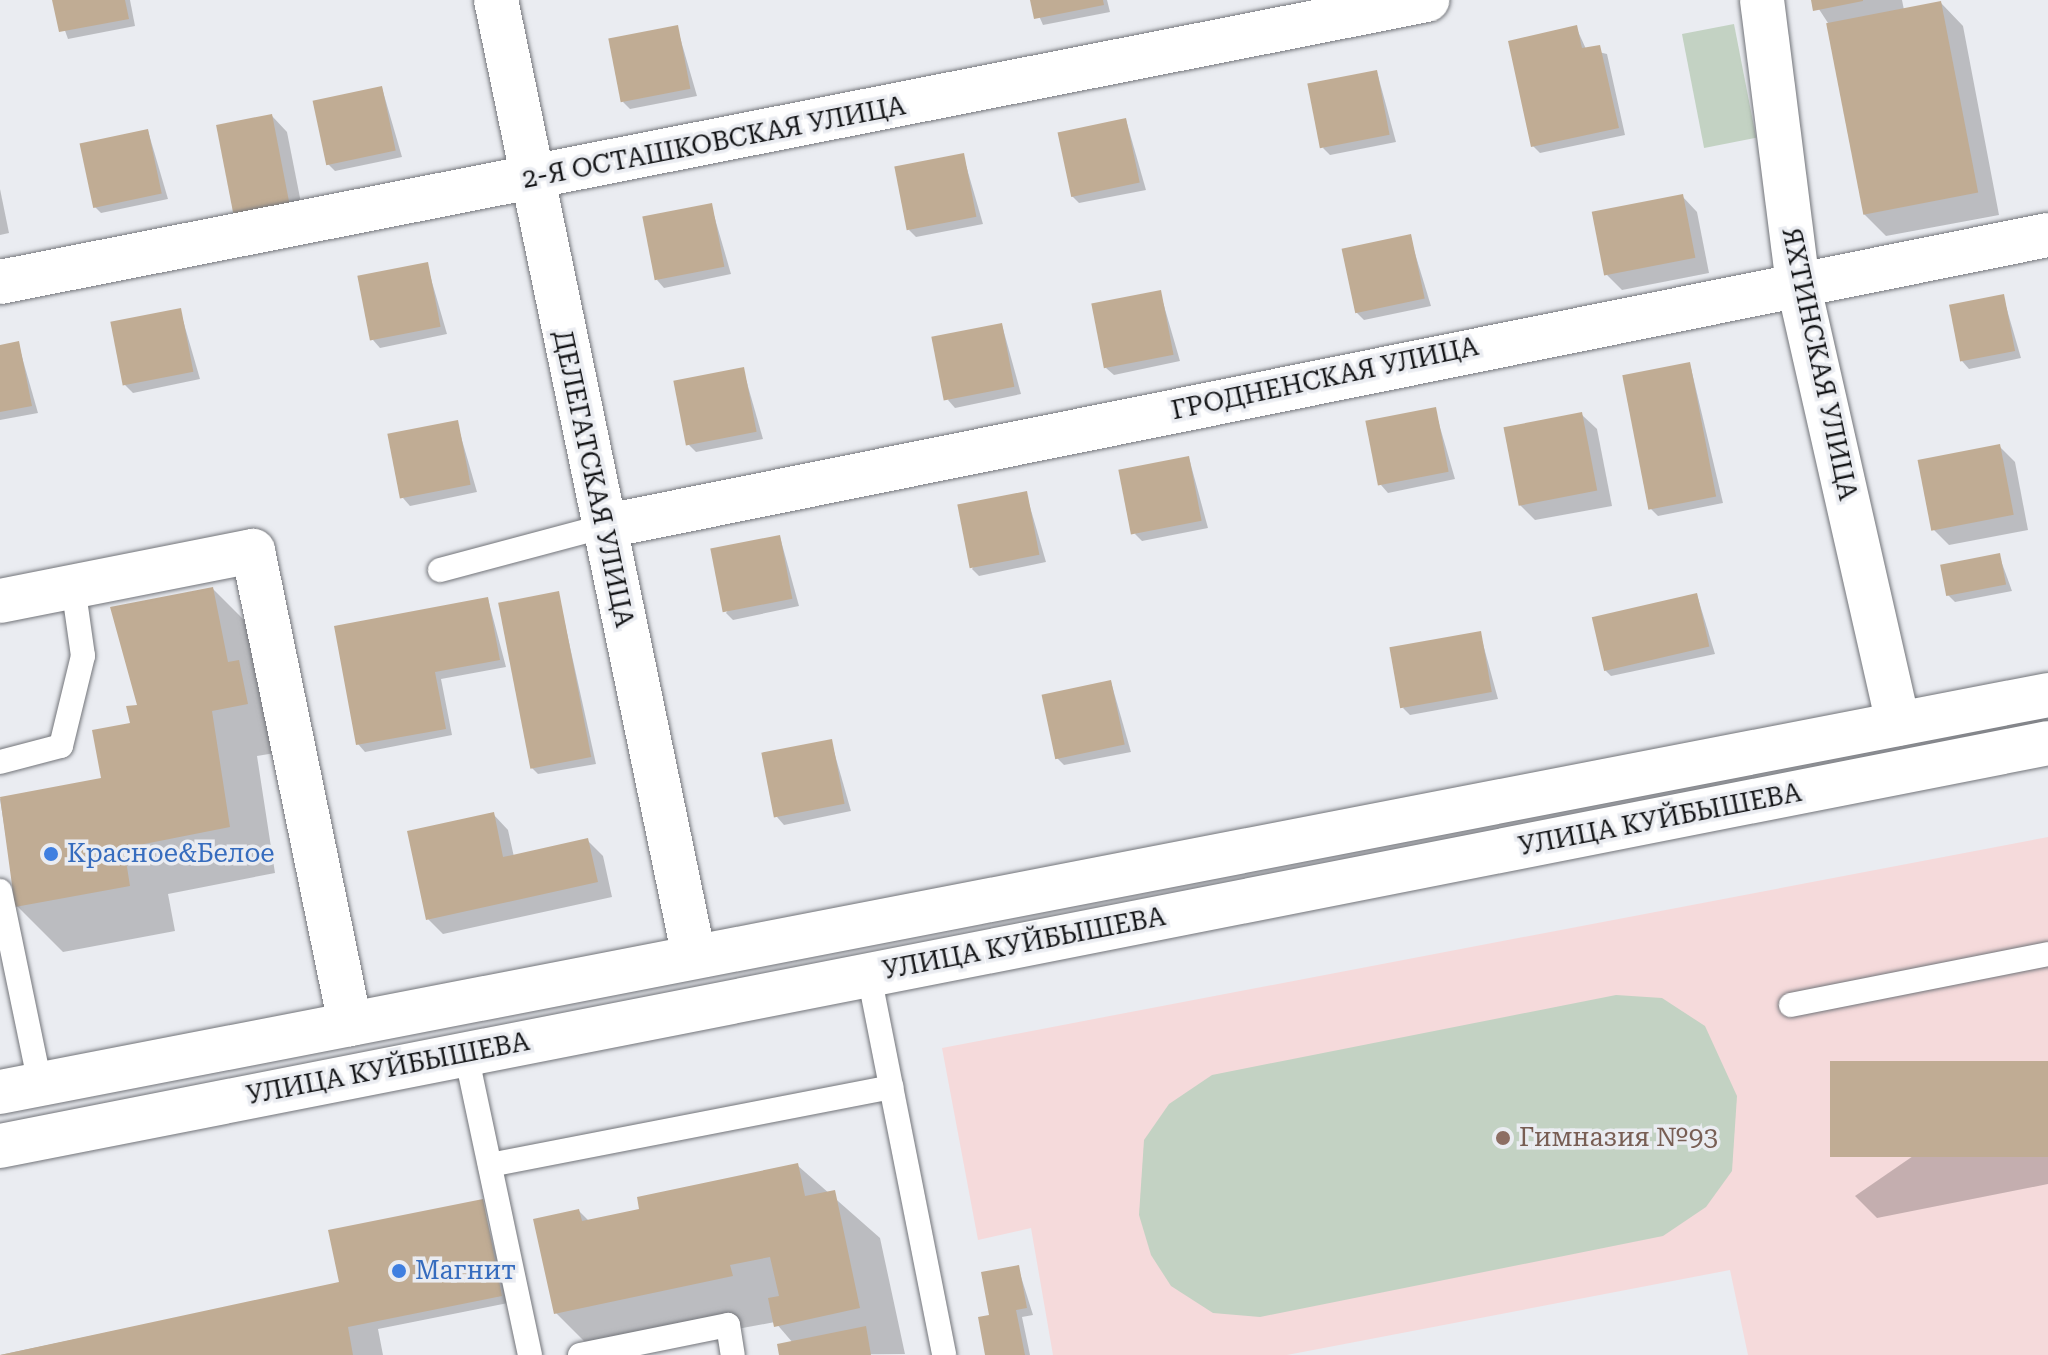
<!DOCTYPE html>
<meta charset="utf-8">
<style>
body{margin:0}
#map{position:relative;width:2048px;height:1355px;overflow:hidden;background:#eaecf1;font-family:"Roboto Serif",serif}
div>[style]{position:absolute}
.education>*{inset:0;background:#f5dadb}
.green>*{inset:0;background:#c3d2c3;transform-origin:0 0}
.shadow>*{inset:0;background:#0003}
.building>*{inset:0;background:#c0ac94;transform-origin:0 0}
.roads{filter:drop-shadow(0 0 2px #73757a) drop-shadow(0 0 2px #73757a)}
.service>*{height:24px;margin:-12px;padding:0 12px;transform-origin:12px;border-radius:12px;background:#fff}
.minor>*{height:44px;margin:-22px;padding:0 22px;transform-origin:22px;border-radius:22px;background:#fff}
.secondary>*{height:44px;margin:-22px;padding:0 22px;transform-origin:22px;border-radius:22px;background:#fff}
.dots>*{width:22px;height:22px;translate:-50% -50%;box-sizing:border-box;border:4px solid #eaecf1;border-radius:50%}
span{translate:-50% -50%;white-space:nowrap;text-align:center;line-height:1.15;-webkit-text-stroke:7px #eaecf1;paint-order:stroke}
.street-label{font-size:26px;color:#131416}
.shop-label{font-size:26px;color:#366cbe}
.left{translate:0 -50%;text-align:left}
.education-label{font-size:26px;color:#785e54}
</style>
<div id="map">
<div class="education">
<div style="clip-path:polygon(2048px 837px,2048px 1355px,1748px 1355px,1730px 1270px,1287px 1355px,1053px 1355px,1031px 1228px,978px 1240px,942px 1048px)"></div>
</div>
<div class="green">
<div style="left:1734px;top:24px;width:116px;height:53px;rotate:79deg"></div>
<div style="clip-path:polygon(1616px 995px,1662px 998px,1705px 1026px,1737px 1096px,1732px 1171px,1706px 1207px,1663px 1236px,1260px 1317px,1213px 1313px,1171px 1286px,1151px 1255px,1139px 1215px,1144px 1140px,1169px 1104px,1212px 1075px)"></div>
</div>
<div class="shadow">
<div style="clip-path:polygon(54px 0,130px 0,135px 26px,68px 39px)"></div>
<div style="clip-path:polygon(1032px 0,1107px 0,1110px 12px,1043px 25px)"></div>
<div style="clip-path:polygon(1813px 0,1902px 0,1904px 10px,1941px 3px,1963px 26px,1999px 215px,1886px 236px,1864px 214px,1828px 23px)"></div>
<div style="clip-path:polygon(677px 27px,697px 96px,630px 109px,623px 102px)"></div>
<div style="clip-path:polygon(1576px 27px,1586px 49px,1607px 54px,1625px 135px,1540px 153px,1533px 146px)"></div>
<div style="clip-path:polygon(1377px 72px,1396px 142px,1330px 155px,1323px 148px)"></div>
<div style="clip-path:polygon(382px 88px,402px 157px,335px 171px,328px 164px)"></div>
<div style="clip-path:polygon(272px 116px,287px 132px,304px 218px,250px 227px,234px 212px)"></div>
<div style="clip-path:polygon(1126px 120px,1146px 190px,1079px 203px,1072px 196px)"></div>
<div style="clip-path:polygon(148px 131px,168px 199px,101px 213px,94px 206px)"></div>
<div style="clip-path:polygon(963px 155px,983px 224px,916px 237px,909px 230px)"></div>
<div style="clip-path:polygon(0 189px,9px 233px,0 235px)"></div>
<div style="clip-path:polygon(1682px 196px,1697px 212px,1709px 273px,1622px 290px,1607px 275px)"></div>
<div style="clip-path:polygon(711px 205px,731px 274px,664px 288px,657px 280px)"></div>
<div style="clip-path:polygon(1410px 237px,1431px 306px,1364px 320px,1356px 312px)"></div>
<div style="clip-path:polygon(427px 265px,447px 334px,380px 348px,373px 340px)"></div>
<div style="clip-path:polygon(1160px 292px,1180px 361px,1114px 375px,1106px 368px)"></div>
<div style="clip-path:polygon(2003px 296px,2021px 358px,1969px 369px,1962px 361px)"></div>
<div style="clip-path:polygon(180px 310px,200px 379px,133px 393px,125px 385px)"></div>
<div style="clip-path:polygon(1002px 325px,1021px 394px,955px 408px,948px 400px)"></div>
<div style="clip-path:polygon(18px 343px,38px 413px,0 420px,0 347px)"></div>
<div style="clip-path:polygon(1690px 364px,1723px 503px,1658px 516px,1651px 509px)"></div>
<div style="clip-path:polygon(743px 369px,763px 439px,696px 452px,689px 445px)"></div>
<div style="clip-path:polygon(1435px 410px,1455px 479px,1388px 493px,1381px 485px)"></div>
<div style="clip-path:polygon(1581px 414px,1597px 429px,1612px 506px,1535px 520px,1520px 505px)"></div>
<div style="clip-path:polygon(457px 423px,477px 492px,410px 506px,403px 498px)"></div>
<div style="clip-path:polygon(2000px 447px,2015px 462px,2028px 530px,1949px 545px,1934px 530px)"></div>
<div style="clip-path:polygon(1189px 458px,1208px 528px,1142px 541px,1135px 534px)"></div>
<div style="clip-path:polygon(1026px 493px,1046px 562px,979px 576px,972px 569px)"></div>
<div style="clip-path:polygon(780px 537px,799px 606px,733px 620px,726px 613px)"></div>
<div style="clip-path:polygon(1999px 555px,2012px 591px,1955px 602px,1948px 595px)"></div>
<div style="clip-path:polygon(213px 589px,259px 635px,293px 750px,257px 756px,275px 873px,168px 894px,175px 931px,63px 952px,17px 906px,0 799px,103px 780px)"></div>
<div style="clip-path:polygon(558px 593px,596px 764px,538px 774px,531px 767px)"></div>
<div style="clip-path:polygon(1697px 595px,1715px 654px,1611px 676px,1604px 669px)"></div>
<div style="clip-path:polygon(488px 599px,506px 667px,441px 679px,452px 735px,365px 752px,358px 744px)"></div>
<div style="clip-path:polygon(1480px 633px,1498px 699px,1410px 715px,1403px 708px)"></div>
<div style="clip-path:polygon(1111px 682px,1131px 752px,1064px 765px,1057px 758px)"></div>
<div style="clip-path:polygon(831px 741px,851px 811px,784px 825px,777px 817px)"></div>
<div style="clip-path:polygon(493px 814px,508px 830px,514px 857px,587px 840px,603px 856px,612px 897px,443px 934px,428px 919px)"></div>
<div style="clip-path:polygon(2048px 1063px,2048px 1184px,1877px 1218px,1855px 1196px)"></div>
<div style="clip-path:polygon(797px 1165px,880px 1238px,905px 1354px,782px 1355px,793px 1343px,775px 1322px,598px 1355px,556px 1313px,579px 1211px,589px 1221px,642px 1210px)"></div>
<div style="clip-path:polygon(482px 1201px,508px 1303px,378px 1329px,383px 1355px,0 1355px,338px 1284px)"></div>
<div style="clip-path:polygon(1018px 1267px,1033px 1315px,1022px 1317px,1030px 1355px,987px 1355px,991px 1316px)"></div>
</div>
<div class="building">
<div style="clip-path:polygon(52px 0,125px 0,129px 19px,59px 32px)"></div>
<div style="clip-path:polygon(1030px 0,1103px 0,1104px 5px,1034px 19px)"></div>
<div style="clip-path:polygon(1811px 0,1863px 0,1863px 1px,1813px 11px)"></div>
<div style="left:1941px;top:1px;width:195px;height:117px;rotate:79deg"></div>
<div style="left:678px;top:25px;width:65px;height:71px;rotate:79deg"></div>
<div style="clip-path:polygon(1577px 25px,1582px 48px,1600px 45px,1619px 128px,1531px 147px,1508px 41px)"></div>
<div style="left:1377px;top:70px;width:66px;height:71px;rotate:79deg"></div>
<div style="left:382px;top:86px;width:66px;height:71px;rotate:78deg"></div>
<div style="left:272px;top:114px;width:91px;height:57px;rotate:79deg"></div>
<div style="left:1126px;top:118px;width:66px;height:70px;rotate:78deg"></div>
<div style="left:148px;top:129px;width:66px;height:70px;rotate:78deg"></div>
<div style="left:964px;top:153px;width:65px;height:71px;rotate:79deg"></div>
<div style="left:1683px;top:194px;width:65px;height:93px;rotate:79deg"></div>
<div style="left:712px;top:203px;width:65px;height:71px;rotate:79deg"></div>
<div style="left:1411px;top:234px;width:66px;height:71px;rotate:78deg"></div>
<div style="left:428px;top:262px;width:66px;height:72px;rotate:79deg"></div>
<div style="left:1161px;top:290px;width:66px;height:71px;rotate:79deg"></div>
<div style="left:2004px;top:294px;width:58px;height:56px;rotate:79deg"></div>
<div style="left:181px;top:308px;width:65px;height:72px;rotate:79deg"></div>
<div style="left:1002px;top:323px;width:65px;height:72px;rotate:79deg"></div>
<div style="clip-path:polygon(19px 341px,32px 406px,0 412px,0 345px)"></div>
<div style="left:1690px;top:362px;width:137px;height:69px;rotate:79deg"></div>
<div style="left:744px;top:367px;width:66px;height:72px;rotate:79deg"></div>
<div style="left:1436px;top:407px;width:66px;height:72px;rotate:79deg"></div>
<div style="left:1582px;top:412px;width:80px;height:80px;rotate:79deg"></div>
<div style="left:458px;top:420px;width:66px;height:72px;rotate:79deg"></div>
<div style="left:2000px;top:444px;width:72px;height:84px;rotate:79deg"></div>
<div style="left:1189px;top:456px;width:66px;height:72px;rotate:79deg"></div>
<div style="left:1027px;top:491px;width:65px;height:71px;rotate:79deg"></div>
<div style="left:780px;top:535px;width:65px;height:71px;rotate:79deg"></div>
<div style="left:2000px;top:553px;width:32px;height:61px;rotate:79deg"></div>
<div style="clip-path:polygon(213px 587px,228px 662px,239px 660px,248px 704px,212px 711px,230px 827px,124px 848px,130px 886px,15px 907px,0 797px,101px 778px,92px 730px,130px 723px,126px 706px,137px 705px,110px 607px)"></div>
<div style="left:559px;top:591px;width:169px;height:62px;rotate:79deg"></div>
<div style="left:1697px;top:593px;width:55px;height:108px;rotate:77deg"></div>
<div style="clip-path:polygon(488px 597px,500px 660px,435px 672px,446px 729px,356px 745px,334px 626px)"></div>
<div style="left:1481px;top:631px;width:62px;height:93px;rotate:80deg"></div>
<div style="left:1111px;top:680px;width:66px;height:71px;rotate:78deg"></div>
<div style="left:832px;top:739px;width:66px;height:72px;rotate:79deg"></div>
<div style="clip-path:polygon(494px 812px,503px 857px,588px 838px,598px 882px,426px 920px,407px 831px)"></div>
<div style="left:2048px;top:1061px;width:96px;height:218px;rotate:90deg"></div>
<div style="clip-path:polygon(798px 1163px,805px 1196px,835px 1190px,860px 1308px,774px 1327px,768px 1298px,779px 1296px,770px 1257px,730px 1265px,733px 1276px,554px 1314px,533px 1219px,579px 1209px,582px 1221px,639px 1209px,637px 1197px)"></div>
<div style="clip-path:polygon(483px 1199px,502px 1296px,348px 1327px,353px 1355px,0 1355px,339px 1282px,328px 1230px)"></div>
<div style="clip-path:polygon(1019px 1265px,1027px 1308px,1016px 1310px,1025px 1355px,985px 1355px,978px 1317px,989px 1315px,981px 1272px)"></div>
<div style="clip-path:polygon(866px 1326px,871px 1355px,779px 1355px,777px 1344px)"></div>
</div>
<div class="roads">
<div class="service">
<div style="left:440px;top:570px;width:168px;rotate:-14.9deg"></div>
<div style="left:0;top:762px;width:63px;rotate:-14.7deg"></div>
<div style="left:61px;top:746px;width:93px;rotate:-76.3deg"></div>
<div style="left:83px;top:656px;width:71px;rotate:-98.1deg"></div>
<div style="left:0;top:891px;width:197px;rotate:78.3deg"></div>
<div style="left:869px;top:975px;width:387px;rotate:78.8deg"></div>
<div style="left:1791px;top:1005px;width:262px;rotate:-11.2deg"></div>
<div style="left:466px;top:1054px;width:308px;rotate:78deg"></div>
<div style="left:490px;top:1165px;width:409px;rotate:-11deg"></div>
<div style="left:580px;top:1355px;width:151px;rotate:-11.5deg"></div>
<div style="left:728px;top:1325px;width:30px;rotate:81deg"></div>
</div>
<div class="minor">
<div style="left:496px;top:0;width:977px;rotate:78.31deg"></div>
<div style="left:1762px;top:0;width:285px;rotate:82.8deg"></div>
<div style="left:1798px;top:283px;width:452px;rotate:77.2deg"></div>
<div style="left:0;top:282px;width:1455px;rotate:-11.18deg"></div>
<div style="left:602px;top:527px;width:1475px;rotate:-11.42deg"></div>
<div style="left:0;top:601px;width:258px;rotate:-11.2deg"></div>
<div style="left:253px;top:551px;width:483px;rotate:78.4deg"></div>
</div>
<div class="secondary">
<div style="left:0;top:1092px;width:2086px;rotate:-10.97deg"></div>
<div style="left:0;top:1146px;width:2087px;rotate:-11.13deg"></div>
</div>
</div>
<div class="dots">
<div style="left:51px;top:854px;background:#3f7fe0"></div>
<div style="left:1503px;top:1138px;background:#8d6e63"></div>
<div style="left:399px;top:1271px;background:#3f7fe0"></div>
</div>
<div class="street-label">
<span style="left:714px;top:143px;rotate:-11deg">2-Я ОСТАШКОВСКАЯ УЛИЦА</span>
<span style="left:1819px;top:364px;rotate:78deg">ЯХТИНСКАЯ УЛИЦА</span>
<span style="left:1325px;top:379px;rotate:-12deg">ГРОДНЕНСКАЯ УЛИЦА</span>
<span style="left:593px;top:479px;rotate:78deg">ДЕЛЕГАТСКАЯ УЛИЦА</span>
<span style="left:1660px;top:820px;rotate:-11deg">УЛИЦА КУЙБЫШЕВА</span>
<span style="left:1024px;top:944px;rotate:-11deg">УЛИЦА КУЙБЫШЕВА</span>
<span style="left:388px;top:1069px;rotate:-11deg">УЛИЦА КУЙБЫШЕВА</span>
</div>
<div class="shop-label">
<span class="left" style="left:67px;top:854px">Красное&amp;Белое</span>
<span class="left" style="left:415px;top:1271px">Магнит</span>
</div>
<div class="education-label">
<span class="left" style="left:1519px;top:1138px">Гимназия №93</span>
</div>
</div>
